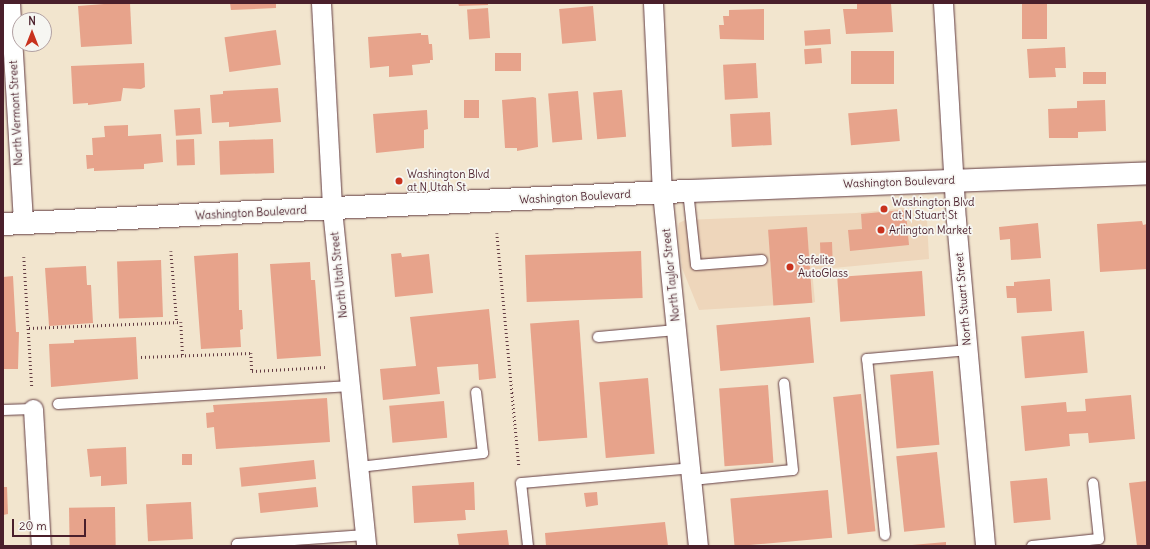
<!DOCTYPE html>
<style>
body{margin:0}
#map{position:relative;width:1150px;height:549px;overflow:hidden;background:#f2e5ce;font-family:Delius,sans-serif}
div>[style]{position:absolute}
.built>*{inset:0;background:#eed6bb}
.building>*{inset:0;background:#e7a38b;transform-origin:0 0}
.path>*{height:2.5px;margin-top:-1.25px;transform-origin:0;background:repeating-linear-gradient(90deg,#633d43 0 1px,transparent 0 4px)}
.roads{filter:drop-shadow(0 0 1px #633d43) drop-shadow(0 0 1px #633d43)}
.service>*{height:10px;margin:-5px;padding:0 5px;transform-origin:5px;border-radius:5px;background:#fff}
.minor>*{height:19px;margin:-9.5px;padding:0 9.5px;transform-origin:9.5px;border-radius:9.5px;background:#fff}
.secondary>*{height:22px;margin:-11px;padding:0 11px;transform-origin:11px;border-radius:11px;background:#fff}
.dots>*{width:11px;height:11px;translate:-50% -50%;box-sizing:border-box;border:2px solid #f6f6f2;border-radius:50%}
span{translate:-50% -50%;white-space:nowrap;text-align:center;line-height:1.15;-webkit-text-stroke:3.5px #f6f6f2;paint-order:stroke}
.street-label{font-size:11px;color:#4a1f2b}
.poi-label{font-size:11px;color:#4a1f2b}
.left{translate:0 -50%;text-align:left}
.frame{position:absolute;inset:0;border:4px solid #4a1f2b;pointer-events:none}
.north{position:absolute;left:12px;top:12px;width:40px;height:40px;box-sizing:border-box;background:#f6f6f2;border:1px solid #b1a0a2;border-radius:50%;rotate:0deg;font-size:11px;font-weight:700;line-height:16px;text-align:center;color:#4a1f2b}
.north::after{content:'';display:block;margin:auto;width:14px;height:18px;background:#c8321e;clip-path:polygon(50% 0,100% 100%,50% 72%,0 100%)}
.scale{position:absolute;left:12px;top:519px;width:74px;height:18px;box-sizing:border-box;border:2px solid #4a1f2b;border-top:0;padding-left:5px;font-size:12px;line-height:14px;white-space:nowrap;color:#4a1f2b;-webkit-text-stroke:3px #f6f6f2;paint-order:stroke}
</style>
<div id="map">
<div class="built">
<div style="clip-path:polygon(904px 208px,922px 212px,927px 220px,929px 259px,812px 270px,815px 302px,812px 303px,699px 310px,682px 268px,678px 229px,679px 223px,685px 220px,856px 213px)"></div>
</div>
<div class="building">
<div style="clip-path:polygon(117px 3px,130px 3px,132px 44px,81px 47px,78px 6px)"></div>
<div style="clip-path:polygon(230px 3px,276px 3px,276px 8px,231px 10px)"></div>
<div style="clip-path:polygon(458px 3px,488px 3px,488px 5px,459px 6px)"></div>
<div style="clip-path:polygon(857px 3px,891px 3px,893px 32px,846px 34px,843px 9px,857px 9px)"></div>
<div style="left:1022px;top:3px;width:25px;height:36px"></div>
<div style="left:593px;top:6px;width:35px;height:34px;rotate:85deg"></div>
<div style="left:488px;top:8px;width:30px;height:21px;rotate:86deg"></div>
<div style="clip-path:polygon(764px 9px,764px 40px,720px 39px,719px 25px,724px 25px,723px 16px,729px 16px,729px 10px)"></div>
<div style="left:830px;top:29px;width:15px;height:26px;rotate:86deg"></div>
<div style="left:276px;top:30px;width:35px;height:52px;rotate:82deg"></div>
<div style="clip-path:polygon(421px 33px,421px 35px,428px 35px,429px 44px,432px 44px,433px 60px,430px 60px,430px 63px,412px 65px,413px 75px,389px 77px,389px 66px,370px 68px,368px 37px)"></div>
<div style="clip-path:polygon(1065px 47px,1066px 68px,1055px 68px,1056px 77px,1029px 78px,1027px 49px)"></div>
<div style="left:821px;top:48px;width:15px;height:17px;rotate:86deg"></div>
<div style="left:894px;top:51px;width:33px;height:43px;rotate:90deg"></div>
<div style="left:521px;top:53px;width:18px;height:26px;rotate:90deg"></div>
<div style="clip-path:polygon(144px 63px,145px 87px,141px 89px,123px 88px,121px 101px,88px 105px,88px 103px,73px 104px,71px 66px)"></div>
<div style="left:756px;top:63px;width:35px;height:33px;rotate:87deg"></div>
<div style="left:1083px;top:72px;width:23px;height:12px"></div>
<div style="clip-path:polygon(278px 88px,281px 122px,229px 127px,229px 122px,212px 123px,210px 95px,223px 94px,223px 91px)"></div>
<div style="left:622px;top:90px;width:47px;height:29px;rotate:85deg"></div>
<div style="left:578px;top:91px;width:49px;height:30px;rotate:85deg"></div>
<div style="clip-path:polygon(533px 97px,536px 98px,538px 147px,517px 151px,517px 148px,505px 148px,502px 100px)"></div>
<div style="left:464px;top:100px;width:15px;height:18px"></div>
<div style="clip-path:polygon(1105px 100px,1106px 131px,1078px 132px,1078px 138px,1049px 138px,1048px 109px,1077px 108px,1077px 101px)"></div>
<div style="left:200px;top:108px;width:26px;height:26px;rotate:86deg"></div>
<div style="left:897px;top:109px;width:32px;height:49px;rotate:85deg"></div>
<div style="clip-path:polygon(427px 110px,428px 129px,424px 130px,424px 148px,376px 153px,373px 114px)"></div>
<div style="left:770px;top:112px;width:33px;height:40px;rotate:87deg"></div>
<div style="clip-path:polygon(128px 125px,128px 136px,161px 134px,163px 162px,144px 164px,144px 169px,94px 171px,94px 168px,87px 169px,86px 155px,93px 155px,92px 138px,105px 137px,104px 126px)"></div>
<div style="left:194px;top:139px;width:26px;height:18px;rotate:88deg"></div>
<div style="left:273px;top:139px;width:34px;height:54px;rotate:88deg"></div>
<div style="clip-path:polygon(902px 210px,906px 213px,909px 245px,850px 251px,848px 230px,862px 229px,861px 214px)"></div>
<div style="clip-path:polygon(1142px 221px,1143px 225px,1147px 224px,1147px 269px,1100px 272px,1097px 224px)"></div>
<div style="clip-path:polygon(1038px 223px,1041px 258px,1011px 260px,1010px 239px,1000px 240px,999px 227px)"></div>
<div style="left:807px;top:227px;width:76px;height:39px;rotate:86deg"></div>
<div style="left:832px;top:242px;width:23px;height:12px;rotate:88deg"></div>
<div style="left:641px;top:251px;width:47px;height:116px;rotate:88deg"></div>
<div style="clip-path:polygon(238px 253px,239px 310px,242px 310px,243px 329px,240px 330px,241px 347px,201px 349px,194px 256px)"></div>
<div style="clip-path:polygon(401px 253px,402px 257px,429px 254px,433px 293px,395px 297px,391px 254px)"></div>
<div style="left:161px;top:260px;width:57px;height:44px;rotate:88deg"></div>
<div style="clip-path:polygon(310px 262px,311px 280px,315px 280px,321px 356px,277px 359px,270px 264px)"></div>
<div style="clip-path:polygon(86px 266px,87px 285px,91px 285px,93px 323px,49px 326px,45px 268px)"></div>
<div style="left:922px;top:271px;width:45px;height:85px;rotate:86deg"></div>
<div style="clip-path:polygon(13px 276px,16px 332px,19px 332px,18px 369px,3px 369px,3px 277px)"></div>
<div style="clip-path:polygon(1050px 279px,1052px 311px,1017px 313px,1016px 298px,1007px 298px,1006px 286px,1014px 286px,1014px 282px)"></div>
<div style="clip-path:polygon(489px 309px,496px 378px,479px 380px,478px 364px,437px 367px,440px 394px,383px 400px,380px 369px,416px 366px,410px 317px)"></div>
<div style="left:810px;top:317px;width:46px;height:94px;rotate:85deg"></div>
<div style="left:579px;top:320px;width:118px;height:49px;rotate:86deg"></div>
<div style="left:1084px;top:331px;width:42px;height:63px;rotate:85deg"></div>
<div style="clip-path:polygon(136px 337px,138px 379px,51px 387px,49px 344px,74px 343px,74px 340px)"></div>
<div style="left:933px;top:371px;width:74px;height:43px;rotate:85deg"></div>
<div style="left:648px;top:378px;width:76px;height:49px;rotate:85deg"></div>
<div style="left:768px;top:385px;width:78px;height:49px;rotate:86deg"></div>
<div style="left:861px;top:394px;width:138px;height:28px;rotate:84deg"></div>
<div style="clip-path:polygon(1131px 395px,1135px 439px,1089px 443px,1088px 433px,1069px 434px,1070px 446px,1025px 451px,1021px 406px,1066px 402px,1067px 412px,1086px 411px,1085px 399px)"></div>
<div style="clip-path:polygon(327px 398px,330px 442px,216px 449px,214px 427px,207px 428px,206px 413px,214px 412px,213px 405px)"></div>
<div style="left:444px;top:401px;width:37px;height:55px;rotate:85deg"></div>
<div style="clip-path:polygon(126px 447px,127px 484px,101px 486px,101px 476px,90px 477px,87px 449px)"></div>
<div style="left:937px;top:452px;width:76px;height:41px;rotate:84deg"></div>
<div style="left:182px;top:454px;width:10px;height:11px"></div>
<div style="left:314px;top:460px;width:19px;height:75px;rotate:84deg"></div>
<div style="left:1047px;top:478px;width:42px;height:37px;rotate:85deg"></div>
<div style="clip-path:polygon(1147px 481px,1147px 546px,1137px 546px,1129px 483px)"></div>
<div style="clip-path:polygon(474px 482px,475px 510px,465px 510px,466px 520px,414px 523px,412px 486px)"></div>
<div style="clip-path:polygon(3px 487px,7px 487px,8px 514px,3px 515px)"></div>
<div style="left:316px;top:487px;width:20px;height:58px;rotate:84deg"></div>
<div style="left:828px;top:490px;width:48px;height:98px;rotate:85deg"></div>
<div style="clip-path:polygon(597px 492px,598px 505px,586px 507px,584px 493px)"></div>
<div style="left:191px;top:502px;width:37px;height:45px;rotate:87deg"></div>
<div style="left:115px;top:507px;width:39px;height:46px;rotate:89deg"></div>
<div style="clip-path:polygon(665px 522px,668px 546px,546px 546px,545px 533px)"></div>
<div style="clip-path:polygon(507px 530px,509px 546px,459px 546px,457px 534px)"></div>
<div style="clip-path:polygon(946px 542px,946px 546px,912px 546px,912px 545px)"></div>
</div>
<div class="path">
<div style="left:497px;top:233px;width:234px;rotate:84.6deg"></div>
<div style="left:171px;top:251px;width:72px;rotate:85.2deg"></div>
<div style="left:24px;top:257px;width:131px;rotate:86.5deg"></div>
<div style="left:29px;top:328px;width:152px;rotate:-2.3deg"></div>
<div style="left:181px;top:322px;width:33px;rotate:87deg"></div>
<div style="left:141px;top:357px;width:110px;rotate:-2.1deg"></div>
<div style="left:251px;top:353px;width:18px;rotate:87deg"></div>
<div style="left:252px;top:371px;width:73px;rotate:-3.1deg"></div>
</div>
<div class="roads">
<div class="service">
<div style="left:688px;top:191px;width:74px;rotate:83.8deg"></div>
<div style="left:696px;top:265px;width:66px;rotate:-4.3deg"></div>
<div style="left:598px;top:337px;width:79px;rotate:-5.1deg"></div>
<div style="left:58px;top:404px;width:293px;rotate:-3.5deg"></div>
<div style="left:3px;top:410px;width:30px;rotate:-2deg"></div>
<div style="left:359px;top:467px;width:125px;rotate:-6.4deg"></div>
<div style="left:483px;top:453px;width:61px;rotate:-96.5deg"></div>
<div style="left:692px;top:480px;width:101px;rotate:-5.7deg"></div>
<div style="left:793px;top:470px;width:87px;rotate:-95.9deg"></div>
<div style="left:885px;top:535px;width:177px;rotate:-95.8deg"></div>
<div style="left:867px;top:359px;width:100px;rotate:-5.1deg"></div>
<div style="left:238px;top:546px;width:2px;rotate:-117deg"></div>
<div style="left:237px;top:544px;width:129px;rotate:-4deg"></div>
<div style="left:528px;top:546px;width:63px;rotate:-96.3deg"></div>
<div style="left:521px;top:483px;width:171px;rotate:-5deg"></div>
<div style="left:1032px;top:546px;width:67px;rotate:-6deg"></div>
<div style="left:1099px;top:539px;width:56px;rotate:-96.1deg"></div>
</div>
<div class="minor">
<div style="left:10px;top:3px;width:220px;rotate:86.6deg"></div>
<div style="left:321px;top:3px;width:206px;rotate:86.9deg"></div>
<div style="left:332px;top:209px;width:339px;rotate:84.2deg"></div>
<div style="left:653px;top:3px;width:189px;rotate:87.3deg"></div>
<div style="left:662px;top:192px;width:356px;rotate:84.2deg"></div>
<div style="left:943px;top:3px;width:217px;rotate:86.6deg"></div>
<div style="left:956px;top:220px;width:327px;rotate:84.9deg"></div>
<div style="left:33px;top:409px;width:137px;rotate:86.7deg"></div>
</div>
<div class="secondary">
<div style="left:3px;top:224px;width:686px;rotate:-2.76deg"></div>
<div style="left:688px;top:191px;width:459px;rotate:-2.2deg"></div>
</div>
</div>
<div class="dots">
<div style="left:399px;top:181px;background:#c8321e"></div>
<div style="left:884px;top:209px;background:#c8321e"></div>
<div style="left:881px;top:230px;background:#c8321e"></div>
<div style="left:790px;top:267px;background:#c8321e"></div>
</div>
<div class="street-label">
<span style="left:16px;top:113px;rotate:-93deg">North Vermont Street</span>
<span style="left:899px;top:182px;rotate:-2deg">Washington Boulevard</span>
<span style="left:575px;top:197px;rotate:-3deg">Washington Boulevard</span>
<span style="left:251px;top:213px;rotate:-3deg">Washington Boulevard</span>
<span style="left:339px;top:275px;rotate:-96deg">North Utah Street</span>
<span style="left:671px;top:275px;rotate:-96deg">North Taylor Street</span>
<span style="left:963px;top:299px;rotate:-95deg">North Stuart Street</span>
</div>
<div class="poi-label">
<span class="left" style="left:407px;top:181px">Washington Blvd<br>at N Utah St</span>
<span class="left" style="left:892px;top:209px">Washington Blvd<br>at N Stuart St</span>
<span class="left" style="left:889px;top:230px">Arlington Market</span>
<span class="left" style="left:798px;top:267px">Safelite<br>AutoGlass</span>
</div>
<div class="frame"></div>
<div class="north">N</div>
<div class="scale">20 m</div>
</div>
